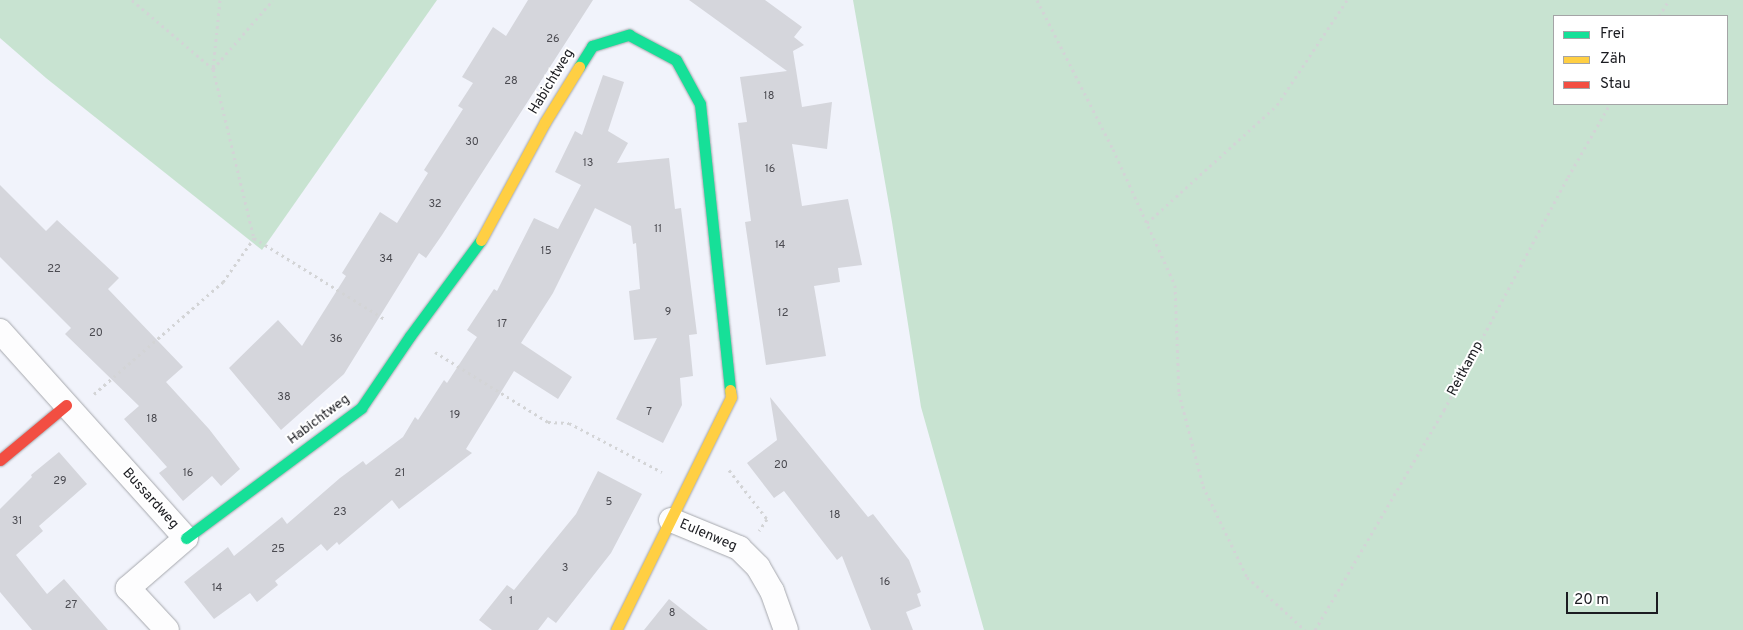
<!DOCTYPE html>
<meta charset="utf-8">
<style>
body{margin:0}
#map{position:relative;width:1743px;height:630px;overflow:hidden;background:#f1f3fb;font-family:Overpass,sans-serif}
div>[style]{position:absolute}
.green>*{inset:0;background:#c8e3d1}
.building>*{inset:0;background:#d5d6dc}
.path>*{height:3px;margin-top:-1.5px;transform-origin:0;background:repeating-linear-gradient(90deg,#d3d4d6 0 2.5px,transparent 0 6.5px)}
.roads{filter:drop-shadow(0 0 1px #a6a8ad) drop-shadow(0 0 1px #a6a8ad)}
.street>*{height:24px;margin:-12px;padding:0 12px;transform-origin:12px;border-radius:12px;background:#fdfdfe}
.fast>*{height:11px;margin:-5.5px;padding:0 5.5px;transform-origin:5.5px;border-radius:5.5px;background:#16e098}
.slow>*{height:11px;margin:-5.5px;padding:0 5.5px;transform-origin:5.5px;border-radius:5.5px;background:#ffcf43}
.jam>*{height:11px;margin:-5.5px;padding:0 5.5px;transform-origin:5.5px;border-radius:5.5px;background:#f24e42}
span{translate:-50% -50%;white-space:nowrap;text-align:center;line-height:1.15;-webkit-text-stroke:4px #fff;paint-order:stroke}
.number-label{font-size:11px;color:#4a4a50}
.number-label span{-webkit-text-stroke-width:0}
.street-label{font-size:14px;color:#1b1c21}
.legend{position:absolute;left:1553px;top:15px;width:175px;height:90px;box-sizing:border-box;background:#fff;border:1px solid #a4a4a6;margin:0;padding:6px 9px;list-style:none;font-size:15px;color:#1b1c21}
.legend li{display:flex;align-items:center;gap:10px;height:25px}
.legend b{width:25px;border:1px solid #a4a4a6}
.scale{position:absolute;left:1566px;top:592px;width:92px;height:22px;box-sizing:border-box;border:2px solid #1b1c21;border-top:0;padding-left:6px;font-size:15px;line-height:18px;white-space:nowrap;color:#1b1c21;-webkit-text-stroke:4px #fff;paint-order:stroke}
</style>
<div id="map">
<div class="green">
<div style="clip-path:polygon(0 0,437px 0,262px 250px,46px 78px,0 38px)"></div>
<div style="clip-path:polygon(evenodd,853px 0,1743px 0,1743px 630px,984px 630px,921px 407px,892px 222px,853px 0,1727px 16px,1727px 104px,1554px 104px,1554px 16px,1727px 16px)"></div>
</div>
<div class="building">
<div style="clip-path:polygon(528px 0,593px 0,442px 235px,426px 258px,419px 253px,344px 374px,281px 430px,229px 368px,278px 320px,302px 346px,346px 276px,342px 273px,380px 212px,397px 223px,428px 173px,424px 170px,463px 109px,458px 106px,473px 83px,462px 77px,493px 27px,506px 36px)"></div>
<div style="clip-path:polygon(689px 0,765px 0,802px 27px,794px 37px,804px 45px,793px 51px,802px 107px,832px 102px,827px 149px,792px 144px,802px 206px,848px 199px,862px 265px,838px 268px,840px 282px,814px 286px,826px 356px,766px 365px,745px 222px,751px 221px,738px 123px,747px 122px,740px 77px,787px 71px)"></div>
<div style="clip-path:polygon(603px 75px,624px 82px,608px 131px,628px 143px,617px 163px,669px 158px,675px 209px,681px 208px,697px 334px,689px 335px,693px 376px,680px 378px,682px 405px,663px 443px,616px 419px,657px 338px,634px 340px,629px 291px,640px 289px,636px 243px,633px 244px,631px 226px,595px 208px,553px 293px,521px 343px,572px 377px,558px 399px,514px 371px,466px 449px,472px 453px,399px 509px,392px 500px,339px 545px,337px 542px,327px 551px,321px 544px,275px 581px,278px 585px,257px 602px,250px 593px,214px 619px,184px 582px,228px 547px,234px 556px,282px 517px,287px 524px,340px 478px,363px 461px,366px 465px,403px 437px,415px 417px,418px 420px,444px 380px,447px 383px,477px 337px,467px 330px,494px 289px,497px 291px,534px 218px,558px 229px,581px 185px,555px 172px,575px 131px,582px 135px)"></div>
<div style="clip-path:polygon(0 185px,46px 231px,57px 220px,119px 278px,108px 289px,183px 367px,166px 382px,209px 429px,240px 469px,221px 486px,212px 476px,183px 501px,159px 473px,167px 467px,124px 419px,139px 406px,65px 334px,71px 328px,0 257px)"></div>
<div style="clip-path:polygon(770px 397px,868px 517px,873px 514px,909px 560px,921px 592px,917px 594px,921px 606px,906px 612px,913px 630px,871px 630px,842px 556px,837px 560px,784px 491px,774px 498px,747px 463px,777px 440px)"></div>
<div style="clip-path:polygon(59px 452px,87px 484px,39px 526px,43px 531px,16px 555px,47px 594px,64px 579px,108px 630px,32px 630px,0 592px,0 509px,32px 477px,31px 475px)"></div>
<div style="clip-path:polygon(598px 471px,642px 494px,611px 553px,556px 623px,548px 617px,538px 630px,492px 630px,479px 620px,507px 585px,514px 590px,576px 514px)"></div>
<div style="clip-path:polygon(669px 599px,708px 630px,644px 630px)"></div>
</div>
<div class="path">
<div style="left:132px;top:0;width:106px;rotate:40.4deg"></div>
<div style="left:213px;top:69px;width:91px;rotate:-49deg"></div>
<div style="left:220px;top:0;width:69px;rotate:95.8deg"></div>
<div style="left:213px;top:69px;width:174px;rotate:76.4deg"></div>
<div style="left:254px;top:238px;width:155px;rotate:31.8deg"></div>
<div style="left:1037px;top:0;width:167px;rotate:63deg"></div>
<div style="left:1113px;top:149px;width:149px;rotate:65.5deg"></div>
<div style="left:1175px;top:285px;width:108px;rotate:87.9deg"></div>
<div style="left:1179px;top:393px;width:96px;rotate:75.5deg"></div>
<div style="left:1203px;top:486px;width:101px;rotate:64.2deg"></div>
<div style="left:1247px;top:577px;width:79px;rotate:42.4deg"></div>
<div style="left:1659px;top:16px;width:19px;rotate:-58deg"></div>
<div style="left:1147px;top:223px;width:176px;rotate:-42.2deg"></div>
<div style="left:1277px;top:105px;width:126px;rotate:-56.3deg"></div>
<div style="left:435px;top:352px;width:133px;rotate:31.8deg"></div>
<div style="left:548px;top:422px;width:21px;rotate:3deg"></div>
<div style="left:569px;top:423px;width:105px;rotate:27.8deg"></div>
<div style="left:94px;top:394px;width:171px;rotate:-41deg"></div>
<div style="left:223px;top:282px;width:54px;rotate:-54.8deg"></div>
<div style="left:729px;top:470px;width:62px;rotate:52.2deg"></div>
<div style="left:767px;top:519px;width:14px;rotate:124deg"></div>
<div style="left:1315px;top:630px;width:255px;rotate:-59.6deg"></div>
<div style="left:1444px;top:410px;width:264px;rotate:-62deg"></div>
<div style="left:1568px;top:177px;width:84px;rotate:-60.1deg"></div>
</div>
<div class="roads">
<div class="street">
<div style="left:0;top:331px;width:278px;rotate:48.1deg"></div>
<div style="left:186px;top:538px;width:77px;rotate:139.2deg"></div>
<div style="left:128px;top:588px;width:57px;rotate:47.1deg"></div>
<div style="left:671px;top:520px;width:74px;rotate:22.4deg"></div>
<div style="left:739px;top:548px;width:27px;rotate:45deg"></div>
<div style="left:758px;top:567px;width:28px;rotate:60deg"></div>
<div style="left:772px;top:591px;width:41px;rotate:70.3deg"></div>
</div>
<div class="fast">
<div style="left:579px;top:67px;width:25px;rotate:-58deg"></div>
<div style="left:592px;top:46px;width:39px;rotate:-17deg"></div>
<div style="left:629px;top:35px;width:53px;rotate:28deg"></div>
<div style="left:676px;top:60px;width:50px;rotate:61.4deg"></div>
<div style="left:700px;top:104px;width:288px;rotate:84deg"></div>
<div style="left:186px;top:538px;width:218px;rotate:-36.6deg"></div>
<div style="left:361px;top:408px;width:87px;rotate:-55.8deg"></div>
<div style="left:410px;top:336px;width:119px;rotate:-53.5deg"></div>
</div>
<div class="slow">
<div style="left:481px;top:240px;width:134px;rotate:-61.5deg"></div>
<div style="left:545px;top:122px;width:65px;rotate:-58.3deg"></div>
<div style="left:616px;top:630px;width:260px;rotate:-63.7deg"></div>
<div style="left:731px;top:397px;width:7px;rotate:-98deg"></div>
</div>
<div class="jam">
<div style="left:0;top:460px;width:86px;rotate:-39.8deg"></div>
</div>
</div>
<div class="number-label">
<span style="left:553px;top:39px">26</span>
<span style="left:511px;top:81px">28</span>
<span style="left:769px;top:96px">18</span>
<span style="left:472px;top:142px">30</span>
<span style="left:588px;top:163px">13</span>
<span style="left:770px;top:169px">16</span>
<span style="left:435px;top:204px">32</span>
<span style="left:658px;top:229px">11</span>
<span style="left:780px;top:245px">14</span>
<span style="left:546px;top:251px">15</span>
<span style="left:386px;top:259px">34</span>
<span style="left:54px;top:269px">22</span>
<span style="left:668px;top:312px">9</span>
<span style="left:783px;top:313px">12</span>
<span style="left:502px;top:324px">17</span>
<span style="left:96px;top:333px">20</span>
<span style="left:336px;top:339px">36</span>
<span style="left:284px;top:397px">38</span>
<span style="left:649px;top:412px">7</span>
<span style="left:455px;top:415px">19</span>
<span style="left:152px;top:419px">18</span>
<span style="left:781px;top:465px">20</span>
<span style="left:188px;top:473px">16</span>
<span style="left:400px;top:473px">21</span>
<span style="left:60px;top:481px">29</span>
<span style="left:609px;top:502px">5</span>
<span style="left:340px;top:512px">23</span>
<span style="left:835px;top:515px">18</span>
<span style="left:17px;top:521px">31</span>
<span style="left:278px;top:549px">25</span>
<span style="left:565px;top:568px">3</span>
<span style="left:885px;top:582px">16</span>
<span style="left:217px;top:588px">14</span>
<span style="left:511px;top:601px">1</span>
<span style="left:71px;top:605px">27</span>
<span style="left:672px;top:613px">8</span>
</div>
<div class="street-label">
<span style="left:552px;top:82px;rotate:-59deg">Habichtweg</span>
<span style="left:1466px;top:369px;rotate:-62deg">Reitkamp</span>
<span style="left:319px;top:420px;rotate:-37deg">Habichtweg</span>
<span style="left:150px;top:499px;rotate:48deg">Bussardweg</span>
<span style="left:708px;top:536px;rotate:23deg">Eulenweg</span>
</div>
<ul class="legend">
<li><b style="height:6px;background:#16e098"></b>Frei</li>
<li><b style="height:6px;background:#ffcf43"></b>Zäh</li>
<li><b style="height:6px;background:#f24e42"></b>Stau</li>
</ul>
<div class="scale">20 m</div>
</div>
